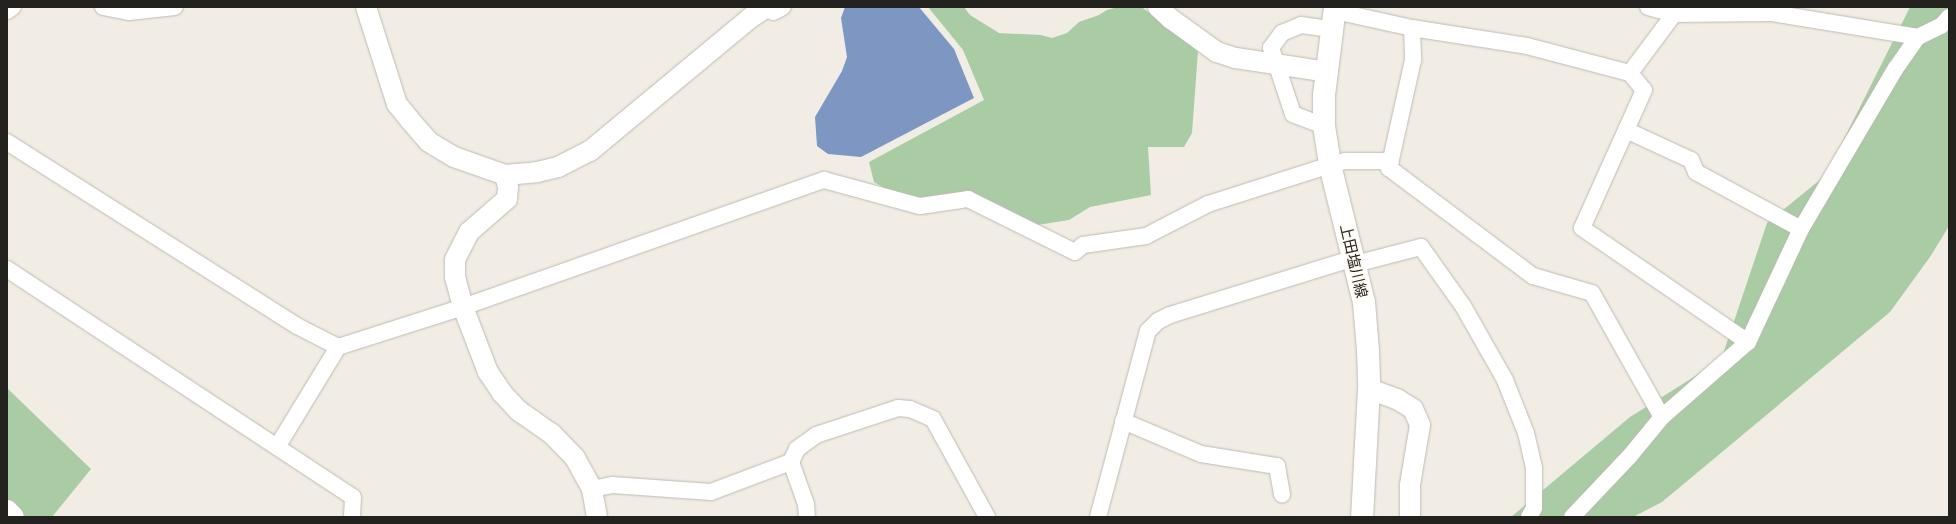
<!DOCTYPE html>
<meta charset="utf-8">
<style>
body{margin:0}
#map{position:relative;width:1956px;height:524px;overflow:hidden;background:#f1ede5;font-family:"PT Sans Narrow","Noto Sans JP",sans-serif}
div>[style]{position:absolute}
.green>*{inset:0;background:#a9cca5}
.water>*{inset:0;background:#7d96c2}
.roads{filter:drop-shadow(0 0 1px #bdbab2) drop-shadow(0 0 1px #bdbab2)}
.minor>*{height:16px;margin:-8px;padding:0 8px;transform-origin:8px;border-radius:8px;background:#fff}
.tertiary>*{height:20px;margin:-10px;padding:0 10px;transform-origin:10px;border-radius:10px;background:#fff}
.secondary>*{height:22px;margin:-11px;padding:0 11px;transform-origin:11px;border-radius:11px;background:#fff}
span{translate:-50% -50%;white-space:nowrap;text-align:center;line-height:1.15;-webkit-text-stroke:3px #fefaf2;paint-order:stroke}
.street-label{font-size:15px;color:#24221f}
.frame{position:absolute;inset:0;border:8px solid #24221f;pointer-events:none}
</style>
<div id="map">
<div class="green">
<div style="clip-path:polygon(928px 7px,964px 7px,970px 15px,999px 33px,1041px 35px,1052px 38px,1067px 33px,1079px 22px,1099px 15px,1107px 10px,1118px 7px,1143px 8px,1198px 51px,1192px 133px,1184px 147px,1148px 147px,1151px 195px,1090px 207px,1069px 220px,1037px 225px,990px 212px,959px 207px,906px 201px,874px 182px,869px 162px,984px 100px,963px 50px)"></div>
<div style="clip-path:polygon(1910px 7px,1949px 7px,1949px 226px,1930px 257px,1890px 312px,1662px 502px,1633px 517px,1511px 517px,1630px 417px,1721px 360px,1767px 223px,1826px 175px)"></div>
<div style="clip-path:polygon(7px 388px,91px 469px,52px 517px,7px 517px)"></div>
</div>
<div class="water">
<div style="clip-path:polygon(845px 7px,919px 7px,954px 49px,974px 98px,861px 157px,828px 154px,817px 146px,815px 117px,842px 71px,847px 57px,841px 18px)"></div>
</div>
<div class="roads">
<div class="minor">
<div style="left:103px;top:7px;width:26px;rotate:11deg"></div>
<div style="left:129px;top:12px;width:46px;rotate:-6.2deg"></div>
<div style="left:769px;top:7px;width:6px;rotate:51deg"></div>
<div style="left:773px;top:12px;width:11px;rotate:-27deg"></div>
<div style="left:1648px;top:7px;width:27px;rotate:15deg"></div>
<div style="left:1674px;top:14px;width:98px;rotate:-0.6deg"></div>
<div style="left:1772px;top:13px;width:148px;rotate:9.3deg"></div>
<div style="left:7px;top:11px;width:7px;rotate:-34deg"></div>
<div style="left:1335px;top:11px;width:79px;rotate:12.4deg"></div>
<div style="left:1412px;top:28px;width:116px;rotate:8.9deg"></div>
<div style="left:1527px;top:46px;width:106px;rotate:14.7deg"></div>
<div style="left:1630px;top:73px;width:22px;rotate:51deg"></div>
<div style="left:1644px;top:90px;width:151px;rotate:114.2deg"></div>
<div style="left:1582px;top:228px;width:201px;rotate:34.5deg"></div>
<div style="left:1412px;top:28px;width:32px;rotate:88deg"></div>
<div style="left:1413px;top:60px;width:111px;rotate:102.5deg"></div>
<div style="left:1389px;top:168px;width:180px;rotate:36.9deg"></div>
<div style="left:1533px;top:276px;width:61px;rotate:16.1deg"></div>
<div style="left:1592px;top:293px;width:142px;rotate:60.6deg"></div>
<div style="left:1630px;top:73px;width:74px;rotate:-53.3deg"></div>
<div style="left:1674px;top:14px;width:7px;rotate:-82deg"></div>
<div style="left:1324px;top:126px;width:33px;rotate:-159deg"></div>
<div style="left:1293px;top:114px;width:70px;rotate:-108.4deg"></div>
<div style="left:1271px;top:48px;width:19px;rotate:-54deg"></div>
<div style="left:1282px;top:33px;width:21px;rotate:-23deg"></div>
<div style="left:1301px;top:25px;width:30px;rotate:8deg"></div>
<div style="left:1626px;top:130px;width:72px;rotate:24.8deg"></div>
<div style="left:1691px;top:160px;width:13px;rotate:67deg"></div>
<div style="left:1696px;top:172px;width:119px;rotate:28.5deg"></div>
<div style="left:7px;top:142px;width:343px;rotate:32.4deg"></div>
<div style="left:297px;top:326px;width:46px;rotate:27.1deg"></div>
<div style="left:338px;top:347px;width:131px;rotate:-17.7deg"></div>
<div style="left:463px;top:307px;width:383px;rotate:-19.4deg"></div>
<div style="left:824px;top:180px;width:99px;rotate:15.2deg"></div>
<div style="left:920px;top:206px;width:49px;rotate:-8.3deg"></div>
<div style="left:968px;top:199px;width:119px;rotate:26.4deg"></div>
<div style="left:1075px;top:252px;width:11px;rotate:-41deg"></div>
<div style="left:1083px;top:245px;width:64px;rotate:-8.1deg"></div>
<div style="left:1146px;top:236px;width:70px;rotate:-27.3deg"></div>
<div style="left:1208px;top:204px;width:128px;rotate:-17.7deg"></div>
<div style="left:1330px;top:165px;width:16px;rotate:-15deg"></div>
<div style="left:1345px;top:161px;width:46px"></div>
<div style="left:1355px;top:264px;width:68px;rotate:-14.4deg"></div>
<div style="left:1421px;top:247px;width:72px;rotate:54.6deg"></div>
<div style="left:1463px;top:306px;width:85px;rotate:60.4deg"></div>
<div style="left:1505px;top:380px;width:57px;rotate:68.4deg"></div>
<div style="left:1526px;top:433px;width:36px;rotate:77deg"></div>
<div style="left:1534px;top:468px;width:40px;rotate:90deg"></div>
<div style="left:1534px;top:508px;width:10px;rotate:119deg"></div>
<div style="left:7px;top:269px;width:414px;rotate:33.4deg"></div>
<div style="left:353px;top:497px;width:20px;rotate:93deg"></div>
<div style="left:1123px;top:421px;width:85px;rotate:22.9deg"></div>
<div style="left:1201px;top:454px;width:77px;rotate:9deg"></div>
<div style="left:1277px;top:466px;width:29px;rotate:80deg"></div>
<div style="left:277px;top:447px;width:117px;rotate:-58.6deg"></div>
<div style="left:592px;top:489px;width:20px;rotate:-11deg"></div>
<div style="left:612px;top:485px;width:99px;rotate:4deg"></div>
<div style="left:711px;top:492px;width:85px;rotate:-20.6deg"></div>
<div style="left:807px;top:517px;width:13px;rotate:-94deg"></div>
<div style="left:806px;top:504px;width:45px;rotate:-109.7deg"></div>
<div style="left:791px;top:462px;width:14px;rotate:-65deg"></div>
<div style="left:797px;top:449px;width:24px;rotate:-36deg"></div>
<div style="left:816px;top:435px;width:86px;rotate:-18.2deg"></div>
<div style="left:898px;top:408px;width:12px;rotate:5deg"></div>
<div style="left:910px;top:409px;width:25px;rotate:23deg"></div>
<div style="left:933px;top:419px;width:112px;rotate:61.1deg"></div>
<div style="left:1098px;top:517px;width:193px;rotate:-75deg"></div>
<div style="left:1148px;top:331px;width:14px;rotate:-45deg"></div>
<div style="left:1158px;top:321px;width:13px;rotate:-27deg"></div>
<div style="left:1170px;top:315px;width:193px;rotate:-17.2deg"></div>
<div style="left:1572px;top:517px;width:83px;rotate:-46.5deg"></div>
<div style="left:1629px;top:457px;width:52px;rotate:-50.5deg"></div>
<div style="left:1662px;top:417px;width:114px;rotate:-41.1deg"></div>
<div style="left:1748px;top:342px;width:125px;rotate:-64.9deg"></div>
<div style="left:1801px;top:229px;width:187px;rotate:-59.5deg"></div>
<div style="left:1896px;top:68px;width:38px;rotate:-55deg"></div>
<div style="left:1918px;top:37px;width:25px;rotate:-26deg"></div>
<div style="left:1941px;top:26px;width:12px;rotate:-48deg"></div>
</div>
<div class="tertiary">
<div style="left:366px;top:7px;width:102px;rotate:72.3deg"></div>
<div style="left:397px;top:104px;width:19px;rotate:51deg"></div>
<div style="left:409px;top:119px;width:30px;rotate:49deg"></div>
<div style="left:429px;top:142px;width:29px;rotate:31deg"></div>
<div style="left:454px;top:157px;width:54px;rotate:19.4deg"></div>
<div style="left:505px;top:175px;width:32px;rotate:-5deg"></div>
<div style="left:537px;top:172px;width:22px;rotate:-13deg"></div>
<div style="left:558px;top:167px;width:36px;rotate:-27deg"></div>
<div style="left:590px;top:151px;width:208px;rotate:-39.7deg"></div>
<div style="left:750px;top:18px;width:20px;rotate:-33deg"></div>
<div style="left:1158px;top:7px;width:18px;rotate:43deg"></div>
<div style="left:1171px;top:19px;width:57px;rotate:35.7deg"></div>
<div style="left:1217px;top:52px;width:20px;rotate:18deg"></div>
<div style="left:1236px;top:58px;width:92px;rotate:8.7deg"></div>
<div style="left:505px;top:175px;width:12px;rotate:76deg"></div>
<div style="left:508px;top:187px;width:12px;rotate:95deg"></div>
<div style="left:507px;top:199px;width:50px;rotate:139deg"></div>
<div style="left:469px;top:232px;width:31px;rotate:117deg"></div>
<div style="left:455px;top:260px;width:17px;rotate:90deg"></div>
<div style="left:455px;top:277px;width:31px;rotate:75deg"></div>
<div style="left:463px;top:307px;width:70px;rotate:69deg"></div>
<div style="left:488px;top:372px;width:25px;rotate:56deg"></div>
<div style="left:502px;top:393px;width:25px;rotate:47deg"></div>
<div style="left:519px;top:411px;width:39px;rotate:35deg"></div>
<div style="left:551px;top:433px;width:35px;rotate:46deg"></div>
<div style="left:575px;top:458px;width:35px;rotate:61deg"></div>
<div style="left:592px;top:489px;width:28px;rotate:80deg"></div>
<div style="left:1369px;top:389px;width:30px;rotate:20deg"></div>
<div style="left:1397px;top:399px;width:19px;rotate:32deg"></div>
<div style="left:1413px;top:409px;width:17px;rotate:66deg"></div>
<div style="left:1420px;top:425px;width:61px;rotate:99.5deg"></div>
<div style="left:1410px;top:485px;width:32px;rotate:90deg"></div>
</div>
<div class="secondary">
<div style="left:1335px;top:7px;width:89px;rotate:97.1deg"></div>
<div style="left:1324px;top:95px;width:31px;rotate:90deg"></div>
<div style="left:1324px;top:126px;width:39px;rotate:81deg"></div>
<div style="left:1330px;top:165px;width:141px;rotate:76.1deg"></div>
<div style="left:1364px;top:302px;width:49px;rotate:85.3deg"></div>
<div style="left:1368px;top:351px;width:38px;rotate:88deg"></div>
<div style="left:1369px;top:389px;width:128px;rotate:93.1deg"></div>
<div style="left:7px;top:511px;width:8px;rotate:45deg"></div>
</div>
</div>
<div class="street-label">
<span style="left:1354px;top:261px;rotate:77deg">上田塩川線</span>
</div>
<div class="frame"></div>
</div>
